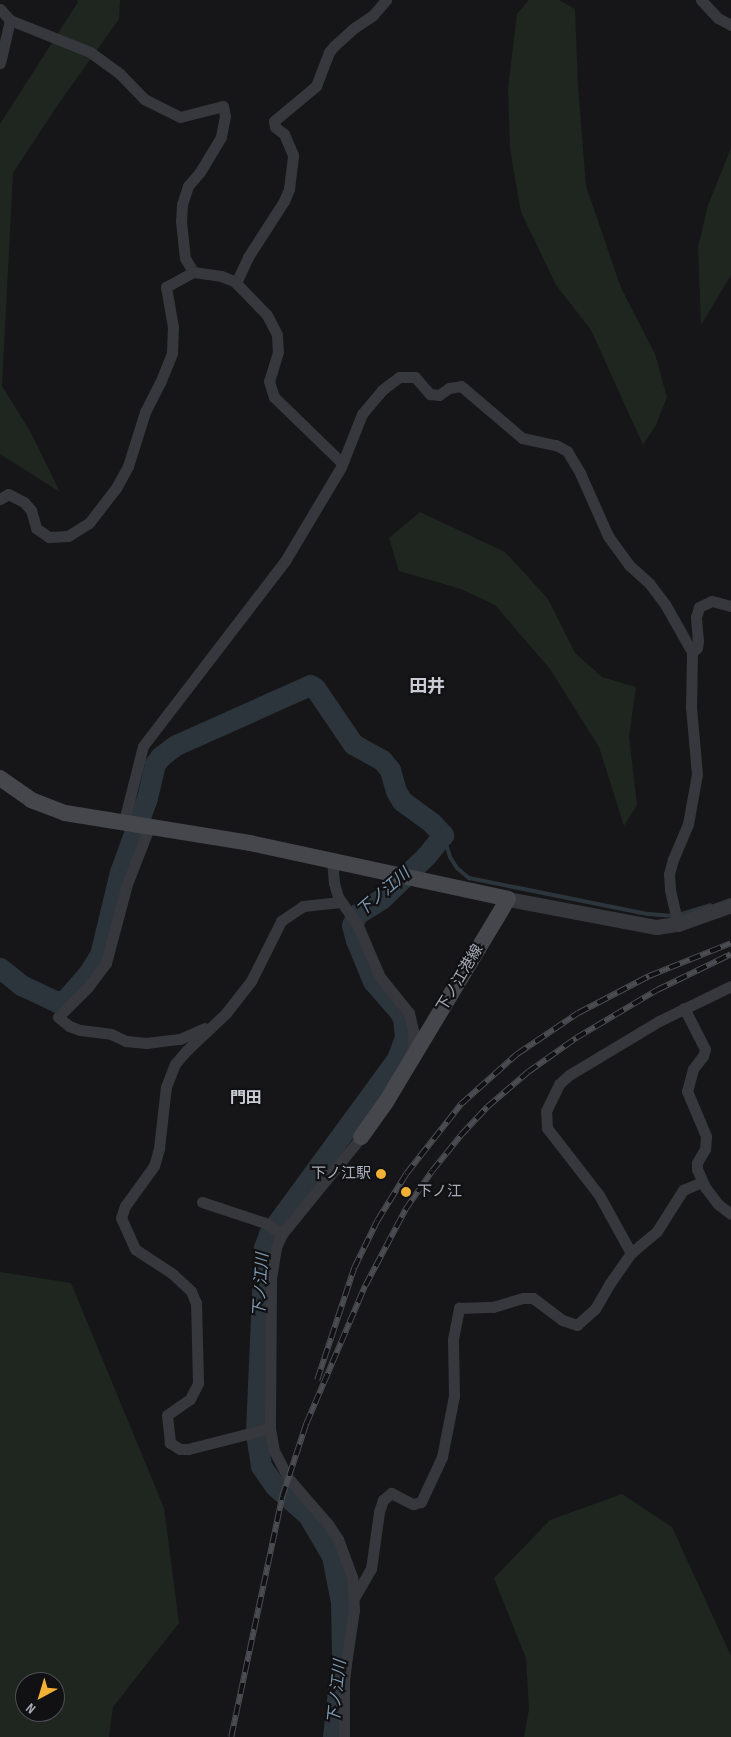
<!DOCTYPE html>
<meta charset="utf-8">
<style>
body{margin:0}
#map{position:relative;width:731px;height:1737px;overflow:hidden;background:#161618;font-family:"Sofia Sans Condensed","Noto Sans JP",sans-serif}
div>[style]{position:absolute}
.green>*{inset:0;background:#1e261f}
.stream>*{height:4px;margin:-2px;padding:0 2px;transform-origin:2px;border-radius:2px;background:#2c353c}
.river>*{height:21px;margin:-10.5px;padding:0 10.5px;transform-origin:10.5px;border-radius:10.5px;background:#2c353c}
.minor>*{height:11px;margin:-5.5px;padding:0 5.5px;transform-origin:5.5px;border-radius:5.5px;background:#37383d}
.tertiary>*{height:15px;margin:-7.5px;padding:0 7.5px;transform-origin:7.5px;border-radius:7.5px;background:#37383d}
.secondary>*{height:16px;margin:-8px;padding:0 8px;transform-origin:8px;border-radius:8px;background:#45474d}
.rail>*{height:5.5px;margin-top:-2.75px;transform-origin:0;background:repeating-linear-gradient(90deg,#111113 0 11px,#4a4c52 0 22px);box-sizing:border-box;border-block:1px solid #4a4c52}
.dots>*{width:14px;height:14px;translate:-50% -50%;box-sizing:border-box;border:2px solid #111113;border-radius:50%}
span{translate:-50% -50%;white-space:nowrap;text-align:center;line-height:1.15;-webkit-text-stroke:4.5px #111113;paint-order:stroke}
.street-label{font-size:15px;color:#a8adb8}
.poi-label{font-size:15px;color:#a8adb8}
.right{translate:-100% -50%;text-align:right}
.left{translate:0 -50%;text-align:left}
.water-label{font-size:16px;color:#7f9bb3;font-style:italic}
.neighbourhood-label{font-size:16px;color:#c9ccd4;font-weight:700}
.quarter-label{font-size:18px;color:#c9ccd4;font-weight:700}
.north{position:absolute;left:15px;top:1672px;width:50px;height:50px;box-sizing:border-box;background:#111113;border:1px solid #4d4f55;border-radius:50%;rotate:219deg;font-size:14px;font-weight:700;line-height:20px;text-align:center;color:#a8adb8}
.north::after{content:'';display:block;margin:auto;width:18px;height:22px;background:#f2b134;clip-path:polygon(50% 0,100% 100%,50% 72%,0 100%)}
</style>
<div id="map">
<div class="green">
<div style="clip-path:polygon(77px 0,120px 0,119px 19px,57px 106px,13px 173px,2px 386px,30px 431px,60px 492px,0 454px,0 124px,78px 2px)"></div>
<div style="clip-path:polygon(529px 0,559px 0,575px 9px,578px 86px,586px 186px,621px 288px,655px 354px,667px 397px,656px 425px,643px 445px,591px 330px,556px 285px,521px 212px,510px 149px,508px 88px,517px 14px)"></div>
<div style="clip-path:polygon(731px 148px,731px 275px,701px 325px,698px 247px,708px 205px)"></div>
<div style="clip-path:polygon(420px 512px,505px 552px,548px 599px,575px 653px,602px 677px,636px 687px,629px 737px,637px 805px,624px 826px,599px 747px,550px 669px,495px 605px,461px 589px,399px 571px,389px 538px)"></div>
<div style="clip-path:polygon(evenodd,0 1272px,71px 1283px,164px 1508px,179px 1623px,113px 1707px,109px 1737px,0 1737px,0 1272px,25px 1682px,55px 1682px,55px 1712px,25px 1712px,25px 1682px)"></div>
<div style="clip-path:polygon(622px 1494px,672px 1527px,731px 1656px,731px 1737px,524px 1737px,529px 1709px,526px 1658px,494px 1578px,550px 1520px)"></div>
</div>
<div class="stream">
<div style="left:443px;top:835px;width:23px;rotate:72deg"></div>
<div style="left:450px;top:857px;width:13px;rotate:58deg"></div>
<div style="left:457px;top:868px;width:16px;rotate:40deg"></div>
<div style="left:469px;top:878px;width:183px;rotate:11.4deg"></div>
<div style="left:648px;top:914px;width:27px;rotate:4deg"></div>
<div style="left:675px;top:916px;width:37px;rotate:-17deg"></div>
</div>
<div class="river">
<div style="left:0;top:968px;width:27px;rotate:39deg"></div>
<div style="left:21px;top:985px;width:40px;rotate:25deg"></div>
<div style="left:57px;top:1002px;width:9px;rotate:-18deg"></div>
<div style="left:66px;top:999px;width:33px;rotate:-49deg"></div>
<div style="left:88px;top:974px;width:22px;rotate:-58deg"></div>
<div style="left:100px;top:955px;width:85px;rotate:-76.5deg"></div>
<div style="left:120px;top:872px;width:79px;rotate:-70deg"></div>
<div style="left:147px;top:798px;width:35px;rotate:-77deg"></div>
<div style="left:155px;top:764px;width:9px;rotate:-54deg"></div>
<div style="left:160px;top:757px;width:20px;rotate:-37deg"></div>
<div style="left:176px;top:745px;width:147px;rotate:-24.1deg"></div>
<div style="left:310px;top:685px;width:6px;rotate:31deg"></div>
<div style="left:315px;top:688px;width:68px;rotate:55.8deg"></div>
<div style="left:353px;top:744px;width:33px;rotate:29deg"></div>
<div style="left:382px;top:760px;width:13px;rotate:51deg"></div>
<div style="left:390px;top:770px;width:22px;rotate:74deg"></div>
<div style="left:396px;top:791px;width:12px;rotate:59deg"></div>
<div style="left:402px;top:801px;width:36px;rotate:36deg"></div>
<div style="left:431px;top:822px;width:18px;rotate:47deg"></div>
<div style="left:443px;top:835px;width:27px;rotate:129deg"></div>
<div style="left:426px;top:856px;width:62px;rotate:136.3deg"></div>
<div style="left:381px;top:899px;width:28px;rotate:148deg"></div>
<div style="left:357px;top:914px;width:12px;rotate:114deg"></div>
<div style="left:352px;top:925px;width:16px;rotate:75deg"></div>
<div style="left:356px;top:940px;width:44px;rotate:67.5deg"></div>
<div style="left:373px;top:981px;width:40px;rotate:49deg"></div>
<div style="left:399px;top:1011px;width:8px;rotate:60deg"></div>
<div style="left:403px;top:1018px;width:19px;rotate:84deg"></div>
<div style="left:405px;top:1037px;width:23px;rotate:110deg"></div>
<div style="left:397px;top:1059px;width:217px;rotate:126.2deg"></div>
<div style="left:269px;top:1234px;width:15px;rotate:110deg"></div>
<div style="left:264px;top:1248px;width:186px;rotate:92.5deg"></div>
<div style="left:256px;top:1434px;width:32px;rotate:81deg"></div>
<div style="left:261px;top:1466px;width:24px;rotate:55deg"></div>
<div style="left:275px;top:1486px;width:44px;rotate:41.3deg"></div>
<div style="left:308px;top:1515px;width:48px;rotate:59.7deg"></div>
<div style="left:332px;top:1556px;width:47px;rotate:78.9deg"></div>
<div style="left:341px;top:1602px;width:52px;rotate:88.9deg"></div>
<div style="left:342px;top:1654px;width:83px;rotate:96.2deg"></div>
</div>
<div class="minor">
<div style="left:701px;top:0;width:25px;rotate:47deg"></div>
<div style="left:718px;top:18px;width:15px;rotate:28deg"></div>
<div style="left:0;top:9px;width:15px;rotate:48deg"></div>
<div style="left:0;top:63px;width:44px;rotate:-76.9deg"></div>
<div style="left:10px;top:20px;width:86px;rotate:21.8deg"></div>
<div style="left:90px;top:52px;width:37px;rotate:36deg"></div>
<div style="left:120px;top:74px;width:35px;rotate:46deg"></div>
<div style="left:144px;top:99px;width:40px;rotate:26.6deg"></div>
<div style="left:180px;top:117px;width:44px;rotate:-14.3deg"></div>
<div style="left:223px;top:106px;width:10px;rotate:79deg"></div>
<div style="left:225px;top:116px;width:21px;rotate:101deg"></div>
<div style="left:221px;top:137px;width:41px;rotate:121deg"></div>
<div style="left:200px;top:172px;width:18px;rotate:131deg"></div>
<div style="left:188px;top:186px;width:19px;rotate:108deg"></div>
<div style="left:182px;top:204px;width:17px;rotate:93deg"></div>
<div style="left:181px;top:221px;width:37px;rotate:84deg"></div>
<div style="left:185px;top:258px;width:16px;rotate:60deg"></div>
<div style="left:236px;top:283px;width:29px;rotate:-65deg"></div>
<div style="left:248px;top:257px;width:67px;rotate:-57.3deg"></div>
<div style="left:284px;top:201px;width:13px;rotate:-67deg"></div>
<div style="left:289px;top:189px;width:34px;rotate:-83deg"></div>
<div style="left:293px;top:155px;width:23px;rotate:-113deg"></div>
<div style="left:284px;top:134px;width:11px;rotate:-142deg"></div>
<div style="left:275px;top:127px;width:6px;rotate:-99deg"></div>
<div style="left:274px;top:121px;width:55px;rotate:-39.8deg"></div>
<div style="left:316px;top:86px;width:36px;rotate:-69deg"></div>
<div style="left:329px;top:52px;width:8px;rotate:-50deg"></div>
<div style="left:334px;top:46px;width:27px;rotate:-42deg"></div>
<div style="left:354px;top:28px;width:23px;rotate:-34deg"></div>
<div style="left:373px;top:15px;width:20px;rotate:-49deg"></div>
<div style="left:0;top:499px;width:9px;rotate:-32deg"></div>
<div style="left:8px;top:494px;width:18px;rotate:27deg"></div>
<div style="left:24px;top:502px;width:11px;rotate:49deg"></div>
<div style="left:31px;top:510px;width:19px;rotate:74deg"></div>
<div style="left:36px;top:528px;width:16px;rotate:35deg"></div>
<div style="left:49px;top:537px;width:19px;rotate:-3deg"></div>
<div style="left:68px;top:536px;width:25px;rotate:-32deg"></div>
<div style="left:89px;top:523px;width:44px;rotate:-52.4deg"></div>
<div style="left:116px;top:488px;width:25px;rotate:-61deg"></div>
<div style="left:128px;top:466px;width:57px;rotate:-72.5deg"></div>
<div style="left:145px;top:412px;width:33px;rotate:-63deg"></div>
<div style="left:160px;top:383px;width:32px;rotate:-68deg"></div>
<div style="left:172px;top:353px;width:26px;rotate:-88deg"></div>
<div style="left:173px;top:327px;width:41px;rotate:-99.9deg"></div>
<div style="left:166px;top:287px;width:31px;rotate:-29deg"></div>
<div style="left:193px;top:272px;width:28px;rotate:8deg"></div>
<div style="left:221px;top:276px;width:14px;rotate:21deg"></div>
<div style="left:234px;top:281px;width:47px;rotate:45.9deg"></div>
<div style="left:267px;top:315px;width:22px;rotate:63deg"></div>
<div style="left:277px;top:335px;width:17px;rotate:87deg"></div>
<div style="left:278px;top:352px;width:30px;rotate:107deg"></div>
<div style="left:269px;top:381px;width:17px;rotate:73deg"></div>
<div style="left:274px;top:397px;width:95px;rotate:44.1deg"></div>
<div style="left:692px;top:652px;width:6px;rotate:-39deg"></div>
<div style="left:697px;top:648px;width:7px;rotate:-82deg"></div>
<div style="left:698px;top:641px;width:24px;rotate:-95deg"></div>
<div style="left:696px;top:617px;width:10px;rotate:-73deg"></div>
<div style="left:699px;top:607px;width:14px;rotate:-25deg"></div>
<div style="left:712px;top:601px;width:20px;rotate:15deg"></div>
<div style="left:124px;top:821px;width:77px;rotate:-75.8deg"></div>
<div style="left:143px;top:746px;width:233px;rotate:-52.5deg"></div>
<div style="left:285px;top:561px;width:109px;rotate:-59.2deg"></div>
<div style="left:341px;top:467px;width:57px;rotate:-68.4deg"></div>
<div style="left:362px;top:414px;width:31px;rotate:-50deg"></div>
<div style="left:382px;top:390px;width:21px;rotate:-37deg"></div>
<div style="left:399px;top:377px;width:16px"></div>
<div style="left:415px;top:377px;width:23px;rotate:49deg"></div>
<div style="left:430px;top:394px;width:9px;rotate:6deg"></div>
<div style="left:439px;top:395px;width:12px;rotate:-35deg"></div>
<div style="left:449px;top:388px;width:12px;rotate:-9deg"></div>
<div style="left:461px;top:386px;width:80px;rotate:40.4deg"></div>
<div style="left:522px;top:438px;width:35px;rotate:12deg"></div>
<div style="left:556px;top:445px;width:13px;rotate:29deg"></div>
<div style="left:567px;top:451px;width:26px;rotate:59deg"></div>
<div style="left:580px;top:473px;width:69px;rotate:66deg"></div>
<div style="left:608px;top:536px;width:36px;rotate:54deg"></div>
<div style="left:629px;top:565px;width:27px;rotate:42deg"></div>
<div style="left:649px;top:583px;width:26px;rotate:53deg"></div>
<div style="left:665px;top:604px;width:55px;rotate:60.6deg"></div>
<div style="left:692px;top:652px;width:55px;rotate:91deg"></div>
<div style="left:691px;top:707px;width:67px;rotate:84.9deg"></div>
<div style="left:697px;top:774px;width:51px;rotate:100.2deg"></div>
<div style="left:688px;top:824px;width:38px;rotate:113deg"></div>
<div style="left:673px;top:859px;width:16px;rotate:105deg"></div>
<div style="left:669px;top:874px;width:16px;rotate:86deg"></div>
<div style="left:670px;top:890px;width:35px;rotate:77deg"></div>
<div style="left:150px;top:825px;width:63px;rotate:111.3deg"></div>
<div style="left:127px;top:884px;width:82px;rotate:104.9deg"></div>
<div style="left:106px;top:963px;width:30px;rotate:127deg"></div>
<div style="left:88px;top:987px;width:42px;rotate:135deg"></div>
<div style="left:58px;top:1017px;width:14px;rotate:39deg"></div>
<div style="left:69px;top:1026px;width:12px;rotate:20deg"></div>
<div style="left:80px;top:1030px;width:31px;rotate:7deg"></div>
<div style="left:111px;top:1034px;width:17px;rotate:25deg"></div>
<div style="left:126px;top:1041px;width:20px;rotate:6deg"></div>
<div style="left:146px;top:1043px;width:34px;rotate:-7deg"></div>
<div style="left:180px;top:1039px;width:27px;rotate:-24deg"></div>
<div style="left:332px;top:860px;width:23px;rotate:85deg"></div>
<div style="left:334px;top:883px;width:15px;rotate:74deg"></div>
<div style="left:338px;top:897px;width:35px;rotate:55deg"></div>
<div style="left:358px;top:926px;width:56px;rotate:66.7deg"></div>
<div style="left:380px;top:977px;width:46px;rotate:51.1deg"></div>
<div style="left:409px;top:1013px;width:18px;rotate:77deg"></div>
<div style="left:413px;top:1031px;width:15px;rotate:90deg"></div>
<div style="left:413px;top:1046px;width:10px;rotate:107deg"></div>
<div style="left:684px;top:1008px;width:46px;rotate:62.9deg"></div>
<div style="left:705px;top:1049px;width:7px;rotate:106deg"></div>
<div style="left:703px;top:1056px;width:16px;rotate:128deg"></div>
<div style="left:693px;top:1069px;width:23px;rotate:105deg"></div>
<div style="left:687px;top:1091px;width:49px;rotate:67.1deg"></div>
<div style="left:706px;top:1136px;width:13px;rotate:94deg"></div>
<div style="left:705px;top:1149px;width:16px;rotate:120deg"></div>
<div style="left:697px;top:1163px;width:6px;rotate:90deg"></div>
<div style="left:697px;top:1169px;width:20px;rotate:66deg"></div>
<div style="left:705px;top:1187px;width:21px;rotate:53deg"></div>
<div style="left:718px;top:1204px;width:16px;rotate:38deg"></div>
<div style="left:202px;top:1202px;width:66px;rotate:18.4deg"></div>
<div style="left:265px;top:1223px;width:20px;rotate:33deg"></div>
<div style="left:631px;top:1253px;width:34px;rotate:-40deg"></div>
<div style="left:657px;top:1231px;width:49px;rotate:-57.6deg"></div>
<div style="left:683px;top:1190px;width:21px;rotate:-23deg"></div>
<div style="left:270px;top:1428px;width:85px;rotate:165.6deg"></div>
<div style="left:188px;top:1449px;width:8px;rotate:180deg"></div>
<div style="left:180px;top:1449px;width:12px;rotate:-149deg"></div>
<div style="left:170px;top:1443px;width:28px;rotate:-96deg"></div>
<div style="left:167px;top:1415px;width:28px;rotate:-35deg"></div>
<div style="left:190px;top:1399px;width:18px;rotate:-63deg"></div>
<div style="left:198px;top:1383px;width:80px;rotate:-91.4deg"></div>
<div style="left:196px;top:1303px;width:13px;rotate:-113deg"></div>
<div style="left:191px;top:1291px;width:25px;rotate:-137deg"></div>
<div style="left:173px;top:1274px;width:45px;rotate:-146.7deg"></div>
<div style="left:135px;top:1249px;width:34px;rotate:-114deg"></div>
<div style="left:121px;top:1218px;width:13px;rotate:-72deg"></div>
<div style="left:125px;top:1206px;width:49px;rotate:-54.1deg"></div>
<div style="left:154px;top:1166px;width:19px;rotate:-74deg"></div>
<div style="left:159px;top:1148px;width:61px;rotate:-83.5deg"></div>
<div style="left:166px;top:1087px;width:25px;rotate:-69deg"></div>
<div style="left:175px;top:1064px;width:17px;rotate:-50deg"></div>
<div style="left:186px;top:1051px;width:55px;rotate:-43.5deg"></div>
<div style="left:226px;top:1013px;width:41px;rotate:-52deg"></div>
<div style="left:251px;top:981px;width:67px;rotate:-63.4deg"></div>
<div style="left:281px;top:921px;width:27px;rotate:-34deg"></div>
<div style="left:303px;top:906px;width:38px;rotate:-6deg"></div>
<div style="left:354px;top:1598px;width:34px;rotate:-60deg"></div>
<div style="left:371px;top:1569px;width:58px;rotate:-82deg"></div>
<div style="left:379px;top:1512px;width:13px;rotate:-72deg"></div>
<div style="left:383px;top:1500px;width:11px;rotate:-41deg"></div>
<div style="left:391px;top:1493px;width:25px;rotate:27deg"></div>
<div style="left:413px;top:1504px;width:8px;rotate:-14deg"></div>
<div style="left:421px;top:1502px;width:50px;rotate:-65deg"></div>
<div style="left:442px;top:1457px;width:62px;rotate:-78.9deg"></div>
<div style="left:454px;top:1396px;width:57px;rotate:-91deg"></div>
<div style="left:453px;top:1339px;width:32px;rotate:-79deg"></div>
<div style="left:459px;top:1308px;width:34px;rotate:-2deg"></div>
<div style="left:493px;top:1307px;width:31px;rotate:-17deg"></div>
<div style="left:523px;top:1298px;width:10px"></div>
<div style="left:533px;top:1298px;width:36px;rotate:37deg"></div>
<div style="left:562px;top:1320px;width:16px;rotate:18deg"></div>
<div style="left:577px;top:1325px;width:24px;rotate:-42deg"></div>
<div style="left:595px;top:1309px;width:30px;rotate:-60deg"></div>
<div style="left:610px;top:1283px;width:37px;rotate:-55deg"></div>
<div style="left:631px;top:1253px;width:66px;rotate:-118.9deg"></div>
<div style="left:599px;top:1195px;width:85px;rotate:-127.8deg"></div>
<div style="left:547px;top:1128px;width:17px;rotate:-93deg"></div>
<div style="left:546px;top:1111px;width:30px;rotate:-64deg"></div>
<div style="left:559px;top:1084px;width:13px;rotate:-42deg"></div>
<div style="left:569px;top:1075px;width:105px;rotate:-31deg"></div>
<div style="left:659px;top:1021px;width:80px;rotate:-25.9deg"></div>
<div style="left:344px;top:1737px;width:60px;rotate:-90deg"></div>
<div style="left:344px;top:1677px;width:68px;rotate:-81.5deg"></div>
<div style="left:354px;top:1610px;width:33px;rotate:-93deg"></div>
<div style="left:352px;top:1577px;width:40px;rotate:-110.2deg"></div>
<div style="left:338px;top:1539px;width:18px;rotate:-124deg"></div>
<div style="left:328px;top:1524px;width:61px;rotate:-131deg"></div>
<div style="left:288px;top:1478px;width:30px;rotate:-117deg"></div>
<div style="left:274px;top:1451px;width:23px;rotate:-100deg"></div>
<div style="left:270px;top:1428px;width:149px;rotate:-89.6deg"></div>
<div style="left:271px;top:1279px;width:32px;rotate:-81deg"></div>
<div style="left:276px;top:1247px;width:14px;rotate:-65deg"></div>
<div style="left:282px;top:1234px;width:125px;rotate:-50.8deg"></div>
</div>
<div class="tertiary">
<div style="left:508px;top:899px;width:151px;rotate:10.7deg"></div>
<div style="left:656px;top:927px;width:22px;rotate:-8deg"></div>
<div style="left:678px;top:924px;width:56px;rotate:-19.7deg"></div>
</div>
<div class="secondary">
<div style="left:0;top:778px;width:38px;rotate:35deg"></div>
<div style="left:31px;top:800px;width:36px;rotate:21deg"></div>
<div style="left:65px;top:813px;width:187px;rotate:9.2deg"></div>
<div style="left:250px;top:843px;width:264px;rotate:12.2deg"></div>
<div style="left:508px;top:899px;width:237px;rotate:121deg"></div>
<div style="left:386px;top:1102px;width:43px;rotate:125.5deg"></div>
</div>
<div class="rail">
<div style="left:317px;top:1380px;width:118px;rotate:-71.7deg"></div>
<div style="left:354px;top:1268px;width:52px;rotate:-63.9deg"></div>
<div style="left:377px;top:1221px;width:55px;rotate:-58.3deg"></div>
<div style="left:406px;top:1174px;width:89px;rotate:-51.8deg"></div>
<div style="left:461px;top:1104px;width:75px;rotate:-41.8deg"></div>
<div style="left:517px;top:1054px;width:73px;rotate:-33.9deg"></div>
<div style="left:578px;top:1013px;width:80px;rotate:-27.5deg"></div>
<div style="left:649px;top:976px;width:88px;rotate:-21.9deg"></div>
<div style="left:231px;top:1737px;width:245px;rotate:-78deg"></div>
<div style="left:282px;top:1497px;width:77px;rotate:-71.8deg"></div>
<div style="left:306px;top:1424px;width:150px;rotate:-66.9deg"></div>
<div style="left:365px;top:1286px;width:86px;rotate:-62.2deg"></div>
<div style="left:405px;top:1210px;width:47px;rotate:-55.3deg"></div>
<div style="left:432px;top:1171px;width:46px;rotate:-51.1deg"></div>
<div style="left:461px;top:1135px;width:38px;rotate:-47deg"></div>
<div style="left:487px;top:1107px;width:54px;rotate:-40.5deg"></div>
<div style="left:528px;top:1072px;width:59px;rotate:-35.3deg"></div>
<div style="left:576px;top:1038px;width:94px;rotate:-30.7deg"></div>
<div style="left:657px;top:990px;width:82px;rotate:-25.9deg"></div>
</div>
<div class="dots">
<div style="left:381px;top:1174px;background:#f2b134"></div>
<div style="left:406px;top:1192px;background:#f2b134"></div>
</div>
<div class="street-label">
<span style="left:460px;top:978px;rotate:-59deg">下ノ江港線</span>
</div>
<div class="poi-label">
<span class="right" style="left:371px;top:1174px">下ノ江駅</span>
<span class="left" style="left:417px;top:1192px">下ノ江</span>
</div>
<div class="water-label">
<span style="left:384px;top:893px;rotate:-41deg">下ノ江川</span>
<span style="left:262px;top:1285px;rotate:-87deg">下ノ江川</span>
<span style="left:338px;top:1692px;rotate:-84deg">下ノ江川</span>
</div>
<div class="neighbourhood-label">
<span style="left:246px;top:1099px">門田</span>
</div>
<div class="quarter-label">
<span style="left:427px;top:687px">田井</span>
</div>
<div class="north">N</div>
</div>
